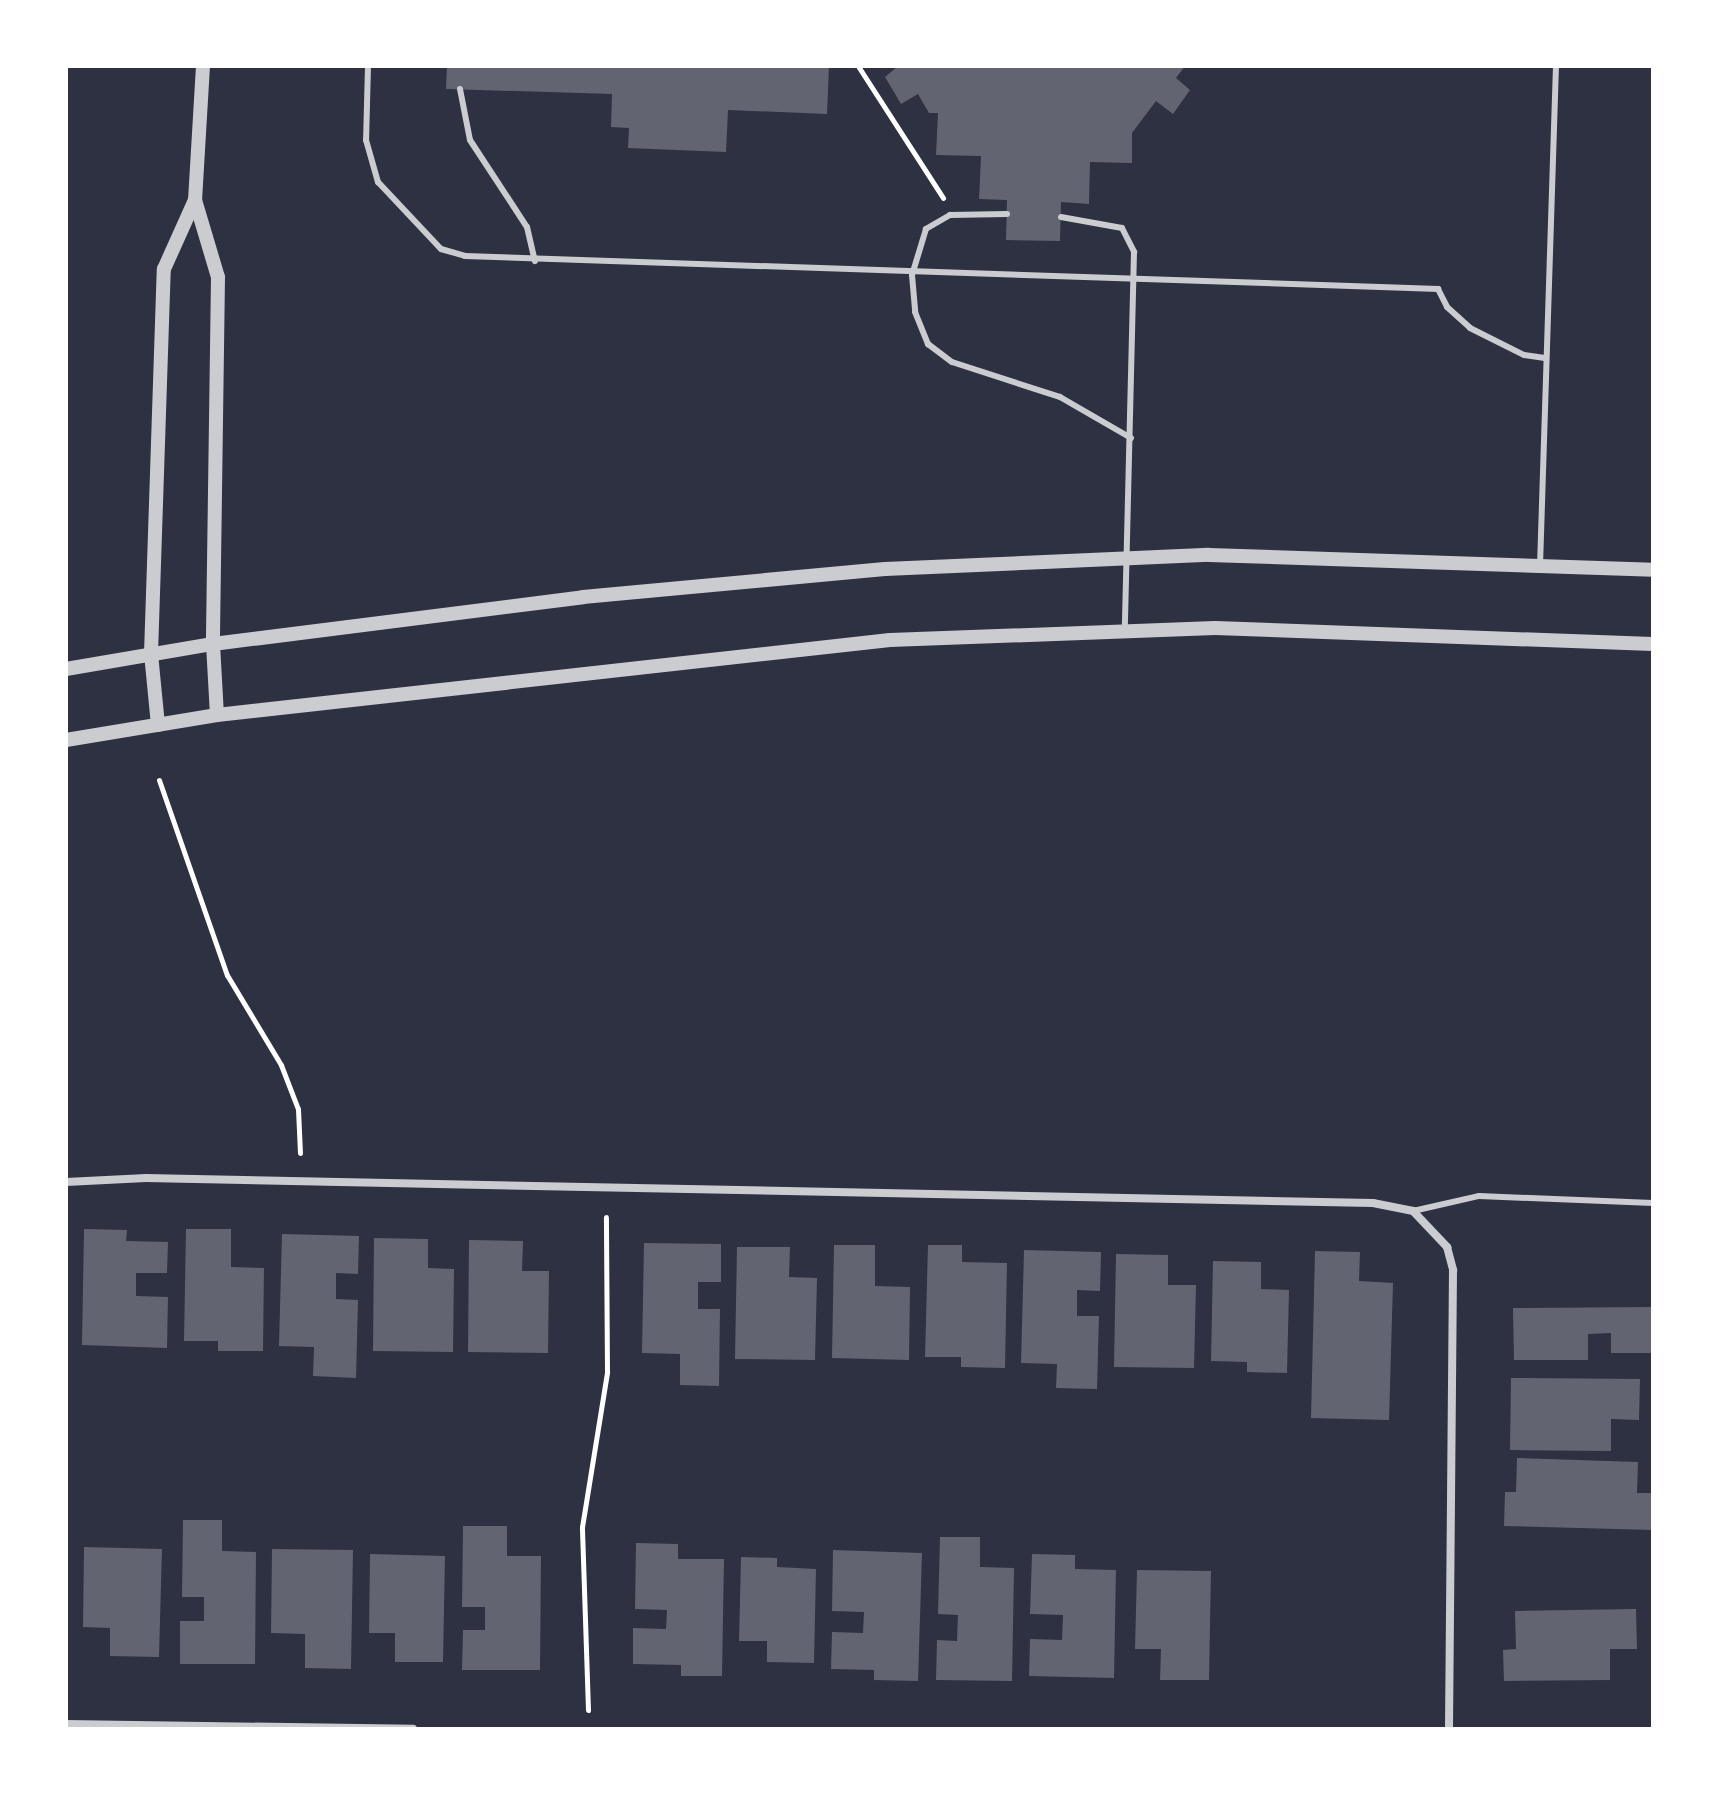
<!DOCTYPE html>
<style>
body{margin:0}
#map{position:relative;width:1719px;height:1795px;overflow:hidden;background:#2d3142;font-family:"Alegreya Sans",sans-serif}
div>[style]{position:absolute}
.building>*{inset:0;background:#626471}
.path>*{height:5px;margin:-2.5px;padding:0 2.5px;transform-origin:2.5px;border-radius:2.5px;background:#fff}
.service>*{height:6px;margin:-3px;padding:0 3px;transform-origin:3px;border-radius:3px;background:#caccd0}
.minor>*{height:8px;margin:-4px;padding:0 4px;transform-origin:4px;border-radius:4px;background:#caccd0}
.tertiary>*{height:14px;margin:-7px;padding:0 7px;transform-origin:7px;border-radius:7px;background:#caccd0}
span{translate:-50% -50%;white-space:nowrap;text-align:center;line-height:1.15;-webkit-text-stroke:6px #fff;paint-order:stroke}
.frame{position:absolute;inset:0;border:68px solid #fff;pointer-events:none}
</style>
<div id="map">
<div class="building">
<div style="clip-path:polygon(447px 66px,829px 66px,827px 114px,728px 110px,726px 152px,628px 148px,629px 128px,611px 127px,612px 94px,446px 89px)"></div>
<div style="clip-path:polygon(898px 66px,1185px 66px,1176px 78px,1190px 90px,1173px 114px,1156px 101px,1132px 133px,1132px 163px,1090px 162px,1089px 204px,1061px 202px,1060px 241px,1006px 240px,1007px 200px,979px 199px,981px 156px,936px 155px,938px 113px,929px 113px,918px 94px,901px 104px,885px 77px)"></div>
<div style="clip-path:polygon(84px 1229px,127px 1230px,126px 1241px,168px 1242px,167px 1273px,136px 1273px,136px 1296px,168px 1297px,167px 1348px,82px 1345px)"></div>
<div style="clip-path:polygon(186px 1229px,231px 1229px,231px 1267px,264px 1268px,263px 1351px,218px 1351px,218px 1341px,184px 1341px)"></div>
<div style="clip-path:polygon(282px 1234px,359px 1236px,358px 1274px,336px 1273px,336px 1299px,358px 1300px,356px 1378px,313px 1376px,314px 1347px,279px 1346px)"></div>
<div style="clip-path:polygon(374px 1238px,428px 1239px,428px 1268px,454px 1269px,453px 1352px,373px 1351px)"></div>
<div style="clip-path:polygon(469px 1240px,523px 1241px,522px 1271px,549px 1271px,548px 1353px,468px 1352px)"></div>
<div style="clip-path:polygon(644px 1243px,721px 1244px,721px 1282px,698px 1282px,698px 1309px,720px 1309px,719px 1386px,680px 1385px,680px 1354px,642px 1353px)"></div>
<div style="clip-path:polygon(834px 1245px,875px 1245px,875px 1286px,910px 1287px,909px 1360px,832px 1358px)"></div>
<div style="clip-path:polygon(928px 1245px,962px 1245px,962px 1262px,1007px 1263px,1005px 1368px,961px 1367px,961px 1357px,925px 1357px)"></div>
<div style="clip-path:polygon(737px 1247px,790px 1247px,789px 1277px,817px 1278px,815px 1360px,735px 1359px)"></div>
<div style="clip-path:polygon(1024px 1250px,1101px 1252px,1100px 1291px,1077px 1290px,1077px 1316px,1099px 1316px,1097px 1389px,1056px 1388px,1057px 1364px,1021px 1363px)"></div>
<div style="clip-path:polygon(1315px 1251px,1360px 1252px,1359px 1281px,1393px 1283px,1389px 1420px,1311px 1418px)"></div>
<div style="clip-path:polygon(1116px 1254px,1168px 1255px,1168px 1285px,1196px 1285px,1194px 1368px,1114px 1367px)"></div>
<div style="clip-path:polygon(1213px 1261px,1261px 1262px,1261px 1289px,1289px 1290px,1287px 1373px,1247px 1372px,1247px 1362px,1211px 1361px)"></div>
<div style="clip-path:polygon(1653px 1307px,1653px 1353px,1611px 1353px,1611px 1333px,1588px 1334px,1588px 1360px,1514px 1360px,1513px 1308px)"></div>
<div style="clip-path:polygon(1511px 1378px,1640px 1379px,1639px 1420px,1611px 1419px,1611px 1451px,1510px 1450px)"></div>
<div style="clip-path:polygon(1517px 1458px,1638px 1462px,1637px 1493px,1653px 1493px,1653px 1530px,1504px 1526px,1505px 1492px,1516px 1492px)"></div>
<div style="clip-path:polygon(183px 1520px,222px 1520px,222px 1551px,256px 1552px,255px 1664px,180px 1664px,180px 1621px,204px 1621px,204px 1597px,182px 1597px)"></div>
<div style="clip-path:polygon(463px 1526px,507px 1526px,507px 1556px,541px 1556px,540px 1670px,462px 1670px,463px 1630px,485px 1630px,485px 1607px,462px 1607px)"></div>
<div style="clip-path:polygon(940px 1537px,980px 1537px,980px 1567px,1014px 1568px,1012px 1681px,936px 1680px,937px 1640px,957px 1641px,958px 1615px,938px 1614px)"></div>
<div style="clip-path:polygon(636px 1543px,678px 1544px,678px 1559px,724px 1559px,722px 1676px,681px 1676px,681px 1665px,633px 1664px,633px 1628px,666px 1629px,667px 1610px,635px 1609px)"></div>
<div style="clip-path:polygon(84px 1547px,162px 1549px,159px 1657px,110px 1656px,110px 1628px,83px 1627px)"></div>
<div style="clip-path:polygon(272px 1549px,353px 1550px,351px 1669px,305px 1668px,305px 1634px,271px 1633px)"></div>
<div style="clip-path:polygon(833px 1550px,922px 1553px,918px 1681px,874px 1680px,874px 1670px,831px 1669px,832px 1632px,863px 1633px,864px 1612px,832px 1611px)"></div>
<div style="clip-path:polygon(370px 1554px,445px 1556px,443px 1662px,395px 1662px,395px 1633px,369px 1633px)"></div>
<div style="clip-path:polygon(1032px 1554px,1075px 1555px,1075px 1569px,1116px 1570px,1114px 1678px,1029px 1676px,1030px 1639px,1062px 1640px,1063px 1615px,1030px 1614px)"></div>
<div style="clip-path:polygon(741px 1557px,777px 1558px,777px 1567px,816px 1569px,814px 1663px,767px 1662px,767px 1641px,739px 1641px)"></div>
<div style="clip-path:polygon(1137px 1570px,1211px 1571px,1209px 1680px,1160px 1680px,1161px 1649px,1135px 1649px)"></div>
<div style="clip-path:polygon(1636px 1609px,1637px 1649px,1610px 1649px,1610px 1680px,1504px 1681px,1503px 1650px,1516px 1649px,1515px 1611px)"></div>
</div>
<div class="path">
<div style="left:858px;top:66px;width:157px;rotate:57.2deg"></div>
<div style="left:159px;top:780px;width:207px;rotate:70.8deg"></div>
<div style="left:227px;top:975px;width:105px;rotate:59deg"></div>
<div style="left:281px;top:1065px;width:47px;rotate:68.9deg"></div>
<div style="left:298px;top:1109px;width:44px;rotate:87.4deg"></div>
<div style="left:588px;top:1710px;width:183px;rotate:-91.9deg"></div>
<div style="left:582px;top:1527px;width:157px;rotate:-80.8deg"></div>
<div style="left:607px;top:1372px;width:155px;rotate:-90.4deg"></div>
</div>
<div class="service">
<div style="left:368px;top:66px;width:74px;rotate:91.5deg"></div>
<div style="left:366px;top:140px;width:44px;rotate:74.1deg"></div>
<div style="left:378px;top:182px;width:92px;rotate:46.8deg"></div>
<div style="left:441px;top:249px;width:25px;rotate:16deg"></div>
<div style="left:465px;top:256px;width:974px;rotate:1.94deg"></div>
<div style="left:1438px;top:289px;width:20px;rotate:63deg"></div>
<div style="left:1447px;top:307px;width:31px;rotate:42deg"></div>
<div style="left:1470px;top:328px;width:60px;rotate:26.6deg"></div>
<div style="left:1524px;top:355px;width:21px;rotate:8deg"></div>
<div style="left:460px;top:89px;width:52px;rotate:78.9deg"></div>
<div style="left:470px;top:140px;width:104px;rotate:56.8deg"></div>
<div style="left:527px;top:227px;width:35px;rotate:77deg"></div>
<div style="left:1007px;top:214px;width:57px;rotate:179deg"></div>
<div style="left:950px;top:215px;width:28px;rotate:150deg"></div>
<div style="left:926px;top:229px;width:48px;rotate:106.9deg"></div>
<div style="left:912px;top:275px;width:37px;rotate:85deg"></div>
<div style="left:915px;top:312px;width:35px;rotate:68deg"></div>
<div style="left:928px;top:344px;width:30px;rotate:37deg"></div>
<div style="left:952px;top:362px;width:114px;rotate:18deg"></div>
<div style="left:1060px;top:397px;width:82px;rotate:30deg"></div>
<div style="left:1061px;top:217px;width:62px;rotate:10.2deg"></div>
<div style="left:1122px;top:228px;width:27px;rotate:63deg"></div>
<div style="left:1134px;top:252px;width:379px;rotate:91.4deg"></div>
<div style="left:1540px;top:566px;width:500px;rotate:-88.17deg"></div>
<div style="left:1413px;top:1211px;width:68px;rotate:-12.8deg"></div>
<div style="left:1479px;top:1196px;width:174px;rotate:2.3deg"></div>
</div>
<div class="minor">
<div style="left:66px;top:1182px;width:80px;rotate:-2.9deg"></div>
<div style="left:146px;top:1178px;width:1227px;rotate:1.17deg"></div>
<div style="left:1373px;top:1203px;width:41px;rotate:11.3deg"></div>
<div style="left:1413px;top:1211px;width:50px;rotate:46.6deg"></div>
<div style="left:1447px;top:1247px;width:24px;rotate:75deg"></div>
<div style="left:1453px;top:1270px;width:459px;rotate:90.5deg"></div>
<div style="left:66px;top:1724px;width:347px;rotate:0.8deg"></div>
</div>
<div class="tertiary">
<div style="left:203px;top:66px;width:134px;rotate:93.4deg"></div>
<div style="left:195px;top:200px;width:80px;rotate:73.4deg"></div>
<div style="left:218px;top:277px;width:367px;rotate:90.8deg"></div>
<div style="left:213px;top:644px;width:71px;rotate:86.8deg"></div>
<div style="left:66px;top:669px;width:149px;rotate:-9.7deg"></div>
<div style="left:213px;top:644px;width:373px;rotate:-7.2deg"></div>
<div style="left:583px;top:597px;width:303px;rotate:-5.3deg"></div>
<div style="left:885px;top:569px;width:324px;rotate:-2.5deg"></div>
<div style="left:1209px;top:555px;width:444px;rotate:1.9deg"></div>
<div style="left:158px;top:725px;width:71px;rotate:-95.6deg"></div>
<div style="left:151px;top:654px;width:385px;rotate:-88.1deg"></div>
<div style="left:164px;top:269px;width:76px;rotate:-65.8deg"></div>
<div style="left:66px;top:740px;width:153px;rotate:-9.4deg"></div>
<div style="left:217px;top:715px;width:677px;rotate:-6.36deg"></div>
<div style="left:890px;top:640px;width:325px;rotate:-2.1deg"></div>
<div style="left:1215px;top:628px;width:438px;rotate:2.1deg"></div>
</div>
<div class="frame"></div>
</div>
